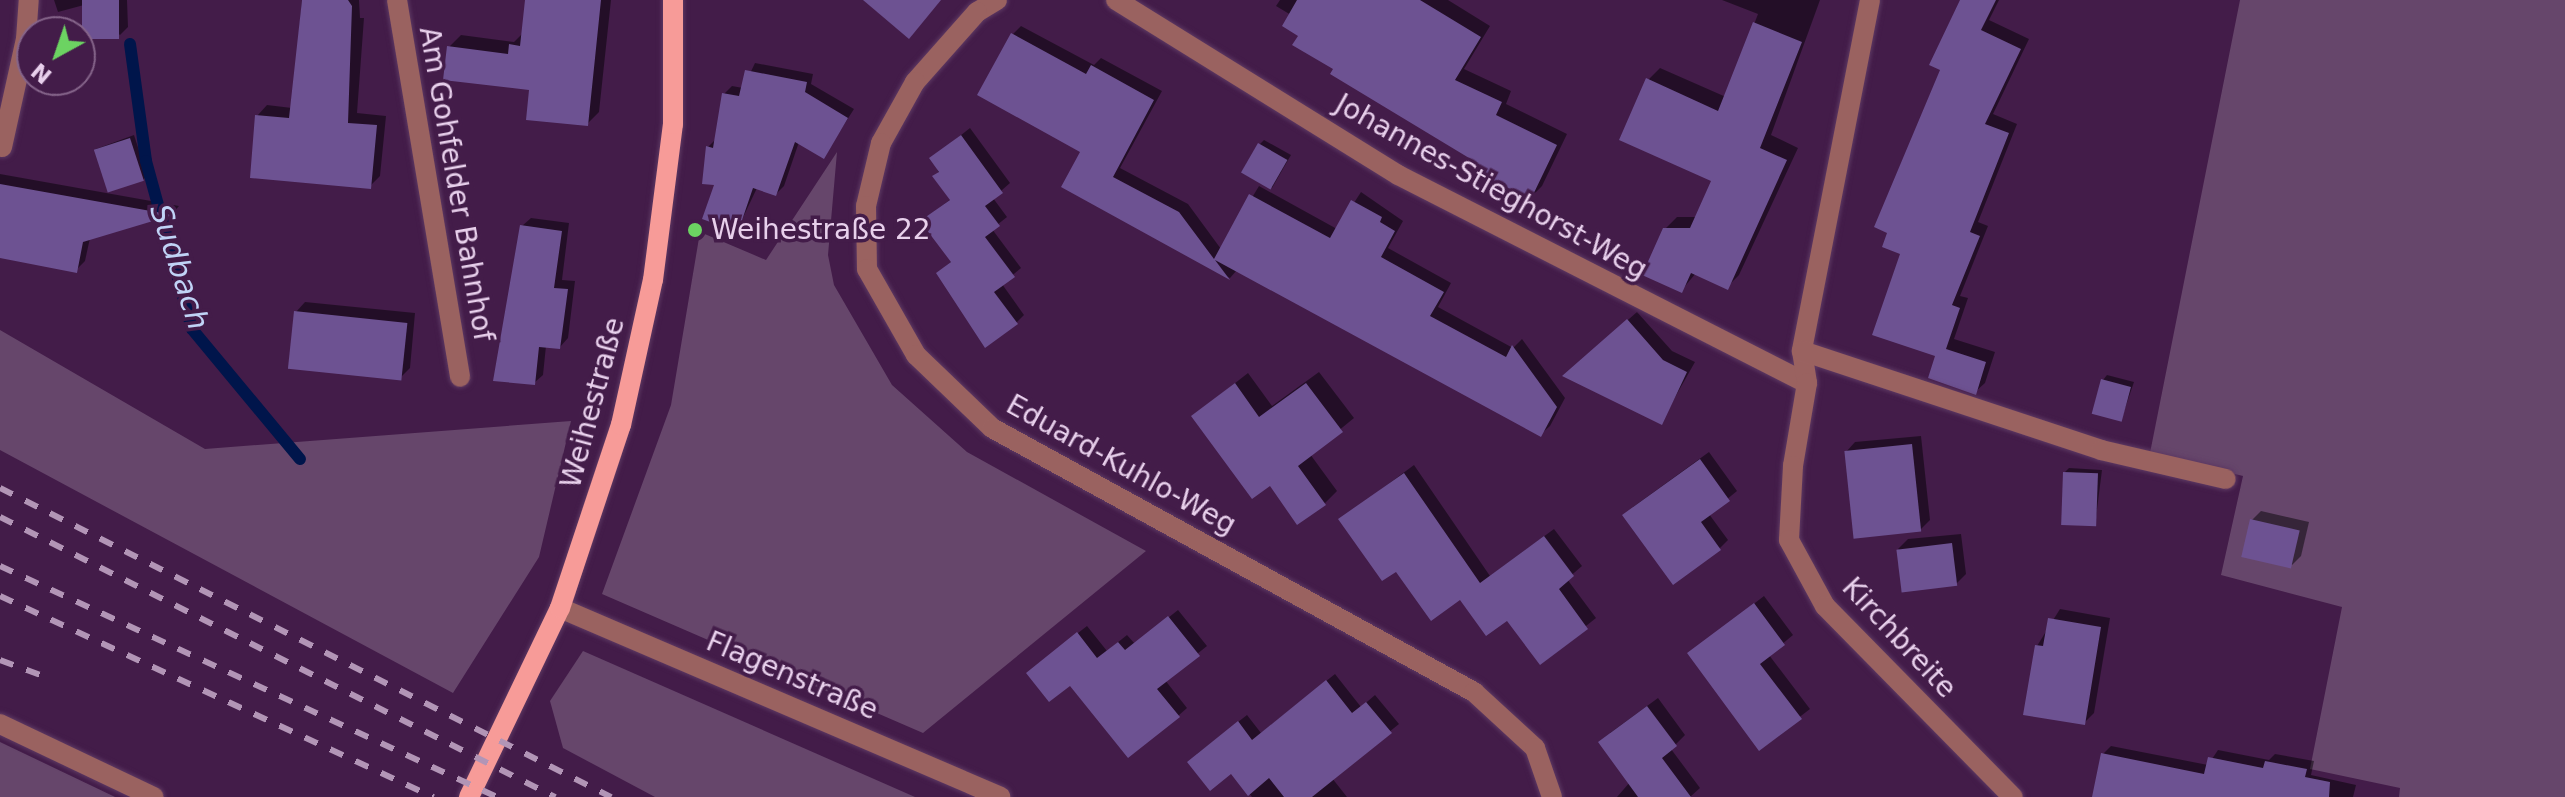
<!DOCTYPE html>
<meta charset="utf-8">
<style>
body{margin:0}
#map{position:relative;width:2565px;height:797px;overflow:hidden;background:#431c49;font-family:"DejaVu Sans",sans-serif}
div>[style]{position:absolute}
.green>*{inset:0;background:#66466b}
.shadow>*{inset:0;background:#0007}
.stream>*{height:12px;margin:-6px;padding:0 6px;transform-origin:6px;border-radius:6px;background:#00154b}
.building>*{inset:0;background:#6d5292;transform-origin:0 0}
.roads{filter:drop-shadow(0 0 2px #5d3963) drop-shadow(0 0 2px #5d3963)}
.minor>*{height:20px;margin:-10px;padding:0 10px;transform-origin:10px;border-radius:10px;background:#9a6260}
.major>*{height:20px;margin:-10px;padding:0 10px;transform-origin:10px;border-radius:10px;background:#f79b98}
.rail>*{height:6px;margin-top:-3px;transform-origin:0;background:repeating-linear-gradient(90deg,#b295b6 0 14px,transparent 0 28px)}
.dots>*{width:22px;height:22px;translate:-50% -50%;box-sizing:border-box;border:4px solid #431c49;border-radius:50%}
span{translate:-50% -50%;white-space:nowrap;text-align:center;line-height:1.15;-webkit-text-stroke:7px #431c49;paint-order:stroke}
.street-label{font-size:28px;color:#e8d0ec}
.poi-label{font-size:28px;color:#e8d0ec}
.left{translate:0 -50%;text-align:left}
.water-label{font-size:30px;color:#c0d3f6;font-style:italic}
.north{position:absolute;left:16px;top:16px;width:80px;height:80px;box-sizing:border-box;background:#431c49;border:2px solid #85648a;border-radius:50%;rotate:220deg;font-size:22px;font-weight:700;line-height:32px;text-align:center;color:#e8d0ec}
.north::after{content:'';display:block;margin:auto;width:28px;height:36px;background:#6cd362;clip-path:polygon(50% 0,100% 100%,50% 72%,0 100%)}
</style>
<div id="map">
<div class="green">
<div style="clip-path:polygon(2240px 0,2565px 0,2565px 797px,2399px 797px,2400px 788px,2310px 769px,2342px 607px,2221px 575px,2243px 476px,2150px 453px)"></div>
<div style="clip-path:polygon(837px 152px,828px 255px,834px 285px,892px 385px,967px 452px,1146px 551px,923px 733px,602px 594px,671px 405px,700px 232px,766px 260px)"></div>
<div style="clip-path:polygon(0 330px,205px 449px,571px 421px,539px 557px,453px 693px,0 450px)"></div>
<div style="clip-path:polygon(583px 651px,915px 797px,655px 797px,563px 748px,550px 701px)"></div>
<div style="clip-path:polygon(0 742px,113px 796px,115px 797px,0 797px)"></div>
</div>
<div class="shadow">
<div style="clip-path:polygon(54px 0,127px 0,128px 27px,120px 35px,84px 5px,58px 12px)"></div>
<div style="clip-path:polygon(302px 0,359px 0,360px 18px,364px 18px,357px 113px,386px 116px,380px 176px,370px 186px,257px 116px,267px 105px,292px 108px)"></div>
<div style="clip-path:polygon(527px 0,611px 0,599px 112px,587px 124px,532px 89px,449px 47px,461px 35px,514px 42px,524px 32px)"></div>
<div style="clip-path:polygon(1280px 0,1448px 0,1490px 26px,1464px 69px,1511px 91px,1506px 104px,1567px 134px,1542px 186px,1531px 197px,1336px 69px,1301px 35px,1291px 15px,1276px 6px)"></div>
<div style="clip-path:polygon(1722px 0,1820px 0,1771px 135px,1798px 148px,1739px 275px,1727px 287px,1696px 273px,1681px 291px,1665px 229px,1677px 217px,1697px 217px,1714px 180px,1648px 80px,1660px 68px,1726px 97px,1758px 14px)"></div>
<div style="clip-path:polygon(1962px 0,1999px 0,1989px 20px,2029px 39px,1993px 114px,2017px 124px,1978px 222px,1988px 226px,1960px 296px,1968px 298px,1954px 339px,1995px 352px,1985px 383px,1975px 392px,1938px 355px,1902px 253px)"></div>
<div style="clip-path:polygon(1021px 26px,1094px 65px,1101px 58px,1162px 91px,1120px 168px,1188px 204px,1221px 249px,1259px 186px,1337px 229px,1361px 192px,1403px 221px,1388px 248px,1451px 283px,1438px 307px,1513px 348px,1522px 339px,1565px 398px,1550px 426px,1541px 434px,1237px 270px,1230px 278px,1063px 187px,1083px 151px,1013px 34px)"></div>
<div style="clip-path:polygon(755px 63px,813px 74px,811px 84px,854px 109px,824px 156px,799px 142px,784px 186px,776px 194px,757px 188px,737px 230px,716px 184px,708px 147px,716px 139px,724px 94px,732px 86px,743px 88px)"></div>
<div style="clip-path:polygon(970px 128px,1010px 183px,993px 198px,1007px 217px,992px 229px,1021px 268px,1002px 284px,1024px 315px,1016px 323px,946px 266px,952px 261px,931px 214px,951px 199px,932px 158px)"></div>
<div style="clip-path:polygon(134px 135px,147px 175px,143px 180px,96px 149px)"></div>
<div style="clip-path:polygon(1264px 140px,1291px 155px,1272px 188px,1259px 145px)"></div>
<div style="clip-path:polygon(0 174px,179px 206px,172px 214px,90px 238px,85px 261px,76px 270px,0 256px)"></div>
<div style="clip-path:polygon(531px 218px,569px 223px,562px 280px,575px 281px,568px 338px,560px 347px,546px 346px,543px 375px,534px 383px,522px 226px)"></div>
<div style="clip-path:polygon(305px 302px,415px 313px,410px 368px,401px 377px,296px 312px)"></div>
<div style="clip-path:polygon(1637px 312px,1672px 351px,1695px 362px,1661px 422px,1574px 367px)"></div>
<div style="clip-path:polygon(1319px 372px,1354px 418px,1310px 454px,1337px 491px,1325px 503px,1271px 483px,1193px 416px,1248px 373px,1272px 406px)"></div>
<div style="clip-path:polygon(2107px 375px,2134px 382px,2121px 420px,2103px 380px)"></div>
<div style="clip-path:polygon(1921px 436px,1930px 520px,1920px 530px,1846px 452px,1855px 442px)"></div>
<div style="clip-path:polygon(1709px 452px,1737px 491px,1709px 514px,1728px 540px,1720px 548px,1633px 507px)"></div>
<div style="clip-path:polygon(1414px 465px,1490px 576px,1554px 529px,1582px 566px,1567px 579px,1596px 618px,1551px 654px,1508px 618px,1396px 569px,1341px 519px)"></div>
<div style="clip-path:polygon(2069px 468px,2102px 470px,2095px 525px,2065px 472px)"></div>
<div style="clip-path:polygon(2261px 511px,2309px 522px,2301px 556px,2292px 565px,2252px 520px)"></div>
<div style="clip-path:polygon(1961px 534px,1966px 574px,1956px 584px,1898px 549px,1908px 539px)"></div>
<div style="clip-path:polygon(1764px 596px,1793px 635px,1769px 655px,1810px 709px,1759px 748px,1690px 653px)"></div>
<div style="clip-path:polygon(2060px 609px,2110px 618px,2094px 713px,2084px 723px,2037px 646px)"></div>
<div style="clip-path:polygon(1178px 610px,1207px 646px,1165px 680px,1187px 708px,1178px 716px,1070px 683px,1037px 665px,1087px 626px,1107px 651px,1127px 635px,1135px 644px)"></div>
<div style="clip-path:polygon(1335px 674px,1361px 707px,1375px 695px,1399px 724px,1332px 778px,1347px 797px,1252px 797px,1231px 771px,1197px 754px,1247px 715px,1261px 733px)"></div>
<div style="clip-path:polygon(1658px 698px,1685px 735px,1671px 749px,1700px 788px,1690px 797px,1617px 797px,1630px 782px,1610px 733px)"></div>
<div style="clip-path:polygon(2111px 746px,2208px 765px,2218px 750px,2269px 760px,2275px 754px,2314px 761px,2311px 775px,2356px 785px,2353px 797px,2111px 797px,2103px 754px)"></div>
</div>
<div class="stream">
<div style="left:130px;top:44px;width:118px;rotate:82.2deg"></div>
<div style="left:146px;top:161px;width:174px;rotate:74.7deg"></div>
<div style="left:192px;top:329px;width:169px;rotate:50.3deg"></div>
</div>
<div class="building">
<div style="left:82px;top:0;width:37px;height:39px"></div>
<div style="clip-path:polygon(302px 0,348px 0,352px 6px,348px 123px,377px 125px,371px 189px,250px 178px,255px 115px,289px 118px)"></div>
<div style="clip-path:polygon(525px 0,601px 0,588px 126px,526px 120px,529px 90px,443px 80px,447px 46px,508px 54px,509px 44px,520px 46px)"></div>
<div style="clip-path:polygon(863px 0,941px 0,909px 39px)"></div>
<div style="clip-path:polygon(1297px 0,1420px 0,1481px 37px,1455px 80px,1502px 102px,1496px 115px,1557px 145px,1531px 199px,1470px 170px,1474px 161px,1330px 74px,1333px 69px,1292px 45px,1298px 36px,1282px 26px)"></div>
<div style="clip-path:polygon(1960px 0,1996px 0,1981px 30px,2021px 49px,1985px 124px,2009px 133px,1970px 232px,1980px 236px,1952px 305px,1960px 308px,1946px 349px,1986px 362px,1976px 395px,1928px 378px,1935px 356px,1872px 335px,1900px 254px,1882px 247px,1887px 233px,1874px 227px,1940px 70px,1929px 65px)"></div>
<div style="clip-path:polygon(1753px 22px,1802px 42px,1760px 148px,1787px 160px,1728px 290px,1691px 273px,1682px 293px,1642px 275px,1663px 228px,1690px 228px,1711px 181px,1619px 140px,1646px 78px,1718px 111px)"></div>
<div style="clip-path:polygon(1011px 33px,1086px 74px,1091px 65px,1154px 100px,1113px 177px,1179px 212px,1214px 259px,1249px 194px,1330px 238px,1351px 200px,1382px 217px,1380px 222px,1395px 231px,1381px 257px,1444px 292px,1430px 316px,1506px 357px,1512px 345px,1557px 407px,1541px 437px,1215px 260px,1230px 280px,1061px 187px,1080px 152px,977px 95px)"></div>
<div style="clip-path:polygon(745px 70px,807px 82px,805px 92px,848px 118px,824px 159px,795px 142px,776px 196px,753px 188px,738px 232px,702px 219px,714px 185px,702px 184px,706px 146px,713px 148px,722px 93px,739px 96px)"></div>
<div style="clip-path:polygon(961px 135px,1003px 193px,985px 206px,1000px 226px,985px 237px,1015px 277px,994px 292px,1018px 324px,985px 348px,936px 273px,951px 262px,920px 221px,950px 200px,932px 176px,939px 172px,929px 158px)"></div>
<div style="left:130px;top:138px;width:45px;height:38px;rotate:72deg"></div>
<div style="left:1258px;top:143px;width:34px;height:34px;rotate:30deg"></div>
<div style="clip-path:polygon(0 184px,173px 215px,83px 242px,77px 273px,0 258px)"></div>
<div style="clip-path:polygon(520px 225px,562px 231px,554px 288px,568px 289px,560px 349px,539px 347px,535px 385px,493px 381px)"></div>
<div style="left:294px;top:311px;width:114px;height:58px;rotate:6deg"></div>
<div style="clip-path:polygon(1627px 319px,1663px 360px,1687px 372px,1662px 425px,1562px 376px)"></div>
<div style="left:2101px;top:379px;width:31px;height:36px;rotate:15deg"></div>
<div style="clip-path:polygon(1235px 383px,1259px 417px,1306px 383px,1343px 432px,1298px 466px,1326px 505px,1297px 525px,1270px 486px,1252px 499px,1191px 416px)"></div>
<div style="left:1912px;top:444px;width:88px;height:68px;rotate:84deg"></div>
<div style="clip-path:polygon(1700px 459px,1730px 501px,1701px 522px,1721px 550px,1673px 585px,1622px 515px)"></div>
<div style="left:2063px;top:472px;width:35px;height:53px;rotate:2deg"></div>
<div style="clip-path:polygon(1404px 473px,1480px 583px,1544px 536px,1574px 576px,1559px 589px,1588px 629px,1540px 665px,1507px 621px,1486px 636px,1460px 600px,1431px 621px,1396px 572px,1382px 581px,1338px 519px)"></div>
<div style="left:2250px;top:519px;width:51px;height:39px;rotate:13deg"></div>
<div style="left:1952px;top:543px;width:43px;height:56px;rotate:83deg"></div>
<div style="clip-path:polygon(1754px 603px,1785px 645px,1760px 664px,1802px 719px,1759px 751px,1687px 653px)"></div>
<div style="clip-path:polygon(1168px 616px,1200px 656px,1157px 689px,1180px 717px,1128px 758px,1070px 686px,1049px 702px,1026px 673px,1077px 632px,1097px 658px,1118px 642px,1125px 650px)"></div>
<div style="clip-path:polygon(2048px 618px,2101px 627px,2085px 725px,2023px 715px,2035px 645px,2043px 646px)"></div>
<div style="clip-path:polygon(1326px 680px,1352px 713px,1366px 702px,1392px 733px,1312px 797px,1284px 797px,1269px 778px,1248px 796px,1231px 774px,1210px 791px,1187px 762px,1238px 721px,1252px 740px)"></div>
<div style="clip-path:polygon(1647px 706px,1677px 746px,1662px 758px,1691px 797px,1638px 797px,1598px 742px)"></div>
<div style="clip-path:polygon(2101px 753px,2204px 774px,2208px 757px,2263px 768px,2265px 761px,2307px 769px,2305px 777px,2330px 782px,2329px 797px,2092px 797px)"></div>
</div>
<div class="roads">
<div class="minor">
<div style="left:397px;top:0;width:382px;rotate:80.5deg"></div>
<div style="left:997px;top:0;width:23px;rotate:149deg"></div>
<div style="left:977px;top:12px;width:94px;rotate:131.5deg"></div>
<div style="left:915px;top:82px;width:70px;rotate:119.1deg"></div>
<div style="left:881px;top:143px;width:65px;rotate:103.4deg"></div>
<div style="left:866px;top:206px;width:63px;rotate:89.1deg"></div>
<div style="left:867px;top:269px;width:99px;rotate:60.3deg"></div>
<div style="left:916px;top:355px;width:105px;rotate:43.8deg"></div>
<div style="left:992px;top:428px;width:550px;rotate:28.71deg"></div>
<div style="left:1474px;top:692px;width:83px;rotate:42.6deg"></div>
<div style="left:1535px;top:748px;width:52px;rotate:70.9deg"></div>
<div style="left:1116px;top:0;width:332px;rotate:31.8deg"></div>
<div style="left:1398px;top:175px;width:459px;rotate:27deg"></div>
<div style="left:1870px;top:0;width:358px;rotate:101deg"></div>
<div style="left:1802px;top:351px;width:32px;rotate:81deg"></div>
<div style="left:1807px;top:383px;width:84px;rotate:99.6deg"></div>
<div style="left:1793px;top:466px;width:74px;rotate:93.1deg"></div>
<div style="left:1789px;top:540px;width:75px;rotate:61.4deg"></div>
<div style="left:1825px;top:606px;width:268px;rotate:45.5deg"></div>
<div style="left:2px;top:147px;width:111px;rotate:-77.5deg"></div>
<div style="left:26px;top:39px;width:39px;rotate:-86deg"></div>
<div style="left:1802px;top:351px;width:315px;rotate:18.3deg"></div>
<div style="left:2101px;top:450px;width:128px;rotate:13.1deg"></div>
<div style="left:560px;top:608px;width:479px;rotate:23.2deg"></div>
<div style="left:0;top:724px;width:170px;rotate:25.4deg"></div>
</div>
<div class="major">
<div style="left:469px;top:797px;width:210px;rotate:-64.3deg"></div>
<div style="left:560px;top:608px;width:193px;rotate:-71.6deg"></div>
<div style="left:621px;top:425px;width:148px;rotate:-77.6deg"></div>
<div style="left:653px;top:280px;width:157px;rotate:-82.7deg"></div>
<div style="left:673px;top:124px;width:124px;rotate:-90deg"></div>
</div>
</div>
<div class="rail">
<div style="left:0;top:488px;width:685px;rotate:26.83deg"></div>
<div style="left:0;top:517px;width:622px;rotate:26.77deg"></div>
<div style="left:0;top:566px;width:548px;rotate:24.93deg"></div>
<div style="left:0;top:596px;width:478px;rotate:24.9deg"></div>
<div style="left:0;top:660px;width:46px;rotate:20.4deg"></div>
</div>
<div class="dots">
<div style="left:695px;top:230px;background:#6cd362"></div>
</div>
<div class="street-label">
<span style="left:456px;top:184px;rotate:80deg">Am Gohfelder Bahnhof</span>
<span style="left:1491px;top:187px;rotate:29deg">Johannes-Stieghorst-Weg</span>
<span style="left:593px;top:403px;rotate:-75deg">Weihestraße</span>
<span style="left:1121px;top:465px;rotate:29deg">Eduard-Kuhlo-Weg</span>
<span style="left:1899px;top:638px;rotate:47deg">Kirchbreite</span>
<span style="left:792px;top:676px;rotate:23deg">Flagenstraße</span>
</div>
<div class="poi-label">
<span class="left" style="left:711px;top:230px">Weihestraße 22</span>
</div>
<div class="water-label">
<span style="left:179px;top:267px;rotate:72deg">Sudbach</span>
</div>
<div class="north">N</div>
</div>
